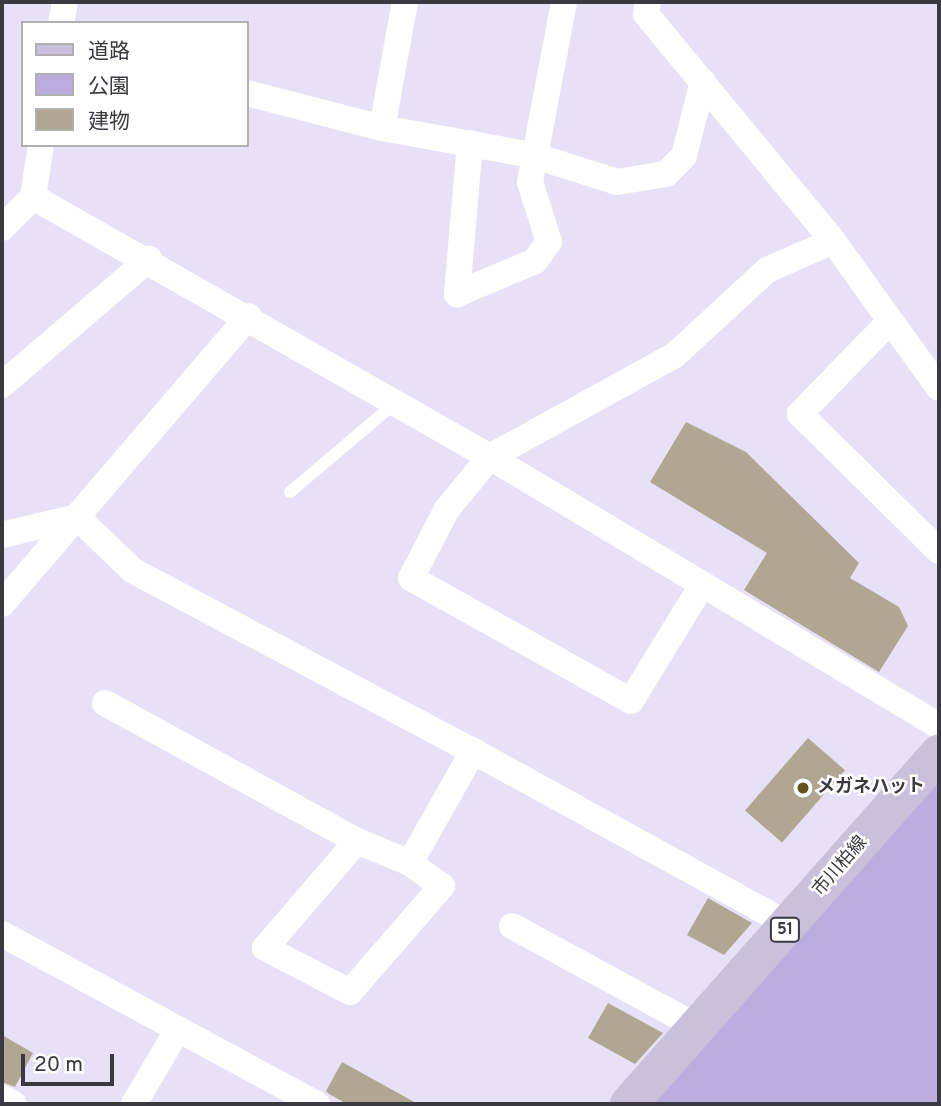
<!DOCTYPE html>
<meta charset="utf-8">
<style>
body{margin:0}
#map{position:relative;width:941px;height:1106px;overflow:hidden;background:#e7e1f8;font-family:Overpass,"Noto Sans JP",sans-serif}
div>[style]{position:absolute}
.green>*{inset:0;background:#bbaddd}
.building>*{inset:0;background:#afa791;transform-origin:0 0}
.service>*{height:12px;margin:-6px;padding:0 6px;transform-origin:6px;border-radius:6px;background:#fff}
.minor>*{height:26px;margin:-13px;padding:0 13px;transform-origin:13px;border-radius:13px;background:#fff}
.primary>*{height:38px;margin:-19px;padding:0 19px;transform-origin:19px;border-radius:19px;background:#c9c1db}
.dots>*{width:19px;height:19px;translate:-50% -50%;box-sizing:border-box;border:4px solid #fff;border-radius:50%}
span{translate:-50% -50%;white-space:nowrap;text-align:center;line-height:1.15;-webkit-text-stroke:5px #fff;paint-order:stroke}
.shield-label span{padding:2px 5px;background:#fff;border:2px solid;border-radius:5px;-webkit-text-stroke-width:0}
.shield-label{font-size:16px;color:#3a3841;font-weight:700}
.poi-label{font-size:18px;color:#3a3841;font-weight:700}
.left{translate:0 -50%;text-align:left}
.street-label{font-size:18px;color:#3a3841}
.frame{position:absolute;inset:0;border:4px solid #3a3841;pointer-events:none}
.legend{position:absolute;left:21px;top:21px;width:228px;height:126px;box-sizing:border-box;background:#fff;border:2px solid #b0afb3;margin:0;padding:9px 12px;list-style:none;font-size:21px;color:#3a3841}
.legend li{display:flex;align-items:center;gap:14px;height:35px}
.legend b{width:35px;border:2px solid #b0afb3}
.scale{position:absolute;left:21px;top:1054px;width:93px;height:32px;box-sizing:border-box;border:4px solid #3a3841;border-top:0;padding-left:9px;font-size:21px;line-height:24px;white-space:nowrap;color:#3a3841;-webkit-text-stroke:5px #fff;paint-order:stroke}
</style>
<div id="map">
<div class="green">
<div style="clip-path:polygon(939px 777px,939px 1104px,651px 1104px)"></div>
</div>
<div class="building">
<div style="clip-path:polygon(686px 422px,746px 452px,859px 563px,850px 578px,899px 607px,908px 626px,879px 672px,744px 590px,767px 553px,650px 482px)"></div>
<div style="left:808px;top:738px;width:49px;height:96px;rotate:41deg"></div>
<div style="clip-path:polygon(708px 898px,752px 923px,724px 955px,687px 935px)"></div>
<div style="clip-path:polygon(608px 1003px,663px 1033px,635px 1064px,588px 1038px)"></div>
<div style="clip-path:polygon(2px 1035px,33px 1053px,15px 1087px,2px 1082px)"></div>
<div style="clip-path:polygon(342px 1062px,418px 1104px,347px 1104px,329px 1094px,326px 1091px)"></div>
</div>
<div class="service">
<div style="left:290px;top:492px;width:136px;rotate:-40.2deg"></div>
</div>
<div class="minor">
<div style="left:648px;top:2px;width:12px;rotate:99deg"></div>
<div style="left:646px;top:14px;width:294px;rotate:50.5deg"></div>
<div style="left:833px;top:241px;width:181px;rotate:54.2deg"></div>
<div style="left:61px;top:23px;width:21px;rotate:-79deg"></div>
<div style="left:247px;top:93px;width:139px;rotate:14.5deg"></div>
<div style="left:382px;top:128px;width:152px;rotate:10.2deg"></div>
<div style="left:532px;top:155px;width:89px;rotate:17.6deg"></div>
<div style="left:617px;top:182px;width:50px;rotate:-9.3deg"></div>
<div style="left:666px;top:174px;width:25px;rotate:-45deg"></div>
<div style="left:684px;top:156px;width:77px;rotate:-75.8deg"></div>
<div style="left:382px;top:128px;width:128px;rotate:-79.7deg"></div>
<div style="left:470px;top:143px;width:152px;rotate:94.9deg"></div>
<div style="left:457px;top:294px;width:85px;rotate:-22.9deg"></div>
<div style="left:535px;top:261px;width:24px;rotate:-54deg"></div>
<div style="left:549px;top:242px;width:63px;rotate:-107.6deg"></div>
<div style="left:530px;top:182px;width:183px;rotate:-79.3deg"></div>
<div style="left:33px;top:197px;width:526px;rotate:29.64deg"></div>
<div style="left:490px;top:457px;width:523px;rotate:30.93deg"></div>
<div style="left:2px;top:228px;width:44px;rotate:-45deg"></div>
<div style="left:33px;top:197px;width:53px;rotate:-81.3deg"></div>
<div style="left:889px;top:322px;width:128px;rotate:134.1deg"></div>
<div style="left:800px;top:414px;width:195px;rotate:44.6deg"></div>
<div style="left:2px;top:385px;width:194px;rotate:-40.6deg"></div>
<div style="left:2px;top:535px;width:77px;rotate:-13.5deg"></div>
<div style="left:77px;top:517px;width:76px;rotate:43.9deg"></div>
<div style="left:132px;top:570px;width:386px;rotate:28deg"></div>
<div style="left:473px;top:751px;width:361px;rotate:28.8deg"></div>
<div style="left:702px;top:585px;width:136px;rotate:121.5deg"></div>
<div style="left:631px;top:701px;width:252px;rotate:-150.8deg"></div>
<div style="left:411px;top:578px;width:78px;rotate:-62.4deg"></div>
<div style="left:447px;top:509px;width:67px;rotate:-50.4deg"></div>
<div style="left:490px;top:457px;width:211px;rotate:-28.9deg"></div>
<div style="left:675px;top:355px;width:125px;rotate:-42.7deg"></div>
<div style="left:767px;top:270px;width:72px;rotate:-23.7deg"></div>
<div style="left:2px;top:604px;width:379px;rotate:-49.4deg"></div>
<div style="left:105px;top:703px;width:287px;rotate:28.7deg"></div>
<div style="left:357px;top:841px;width:57px;rotate:22.5deg"></div>
<div style="left:410px;top:863px;width:39px;rotate:36deg"></div>
<div style="left:442px;top:886px;width:140px;rotate:131deg"></div>
<div style="left:350px;top:992px;width:96px;rotate:-152.6deg"></div>
<div style="left:265px;top:948px;width:141px;rotate:-49.3deg"></div>
<div style="left:410px;top:863px;width:129px;rotate:-60.6deg"></div>
<div style="left:512px;top:926px;width:211px;rotate:28.6deg"></div>
<div style="left:2px;top:934px;width:358px;rotate:28.4deg"></div>
<div style="left:2px;top:1098px;width:13px;rotate:27deg"></div>
<div style="left:134px;top:1104px;width:87px;rotate:-59.6deg"></div>
</div>
<div class="primary">
<div style="left:629px;top:1104px;width:468px;rotate:-48.5deg"></div>
</div>
<div class="dots">
<div style="left:803px;top:788px;background:#665321"></div>
</div>
<div class="shield-label">
<span style="left:785px;top:930px">51</span>
</div>
<div class="poi-label">
<span class="left" style="left:817px;top:788px">メガネハット</span>
</div>
<div class="street-label">
<span style="left:841px;top:867px;rotate:-49deg">市川柏線</span>
</div>
<div class="frame"></div>
<ul class="legend">
<li><b style="height:9px;background:#c9c1db"></b>道路</li>
<li><b style="height:19px;background:#bbaddd"></b>公園</li>
<li><b style="height:19px;background:#afa791"></b>建物</li>
</ul>
<div class="scale">20 m</div>
</div>
